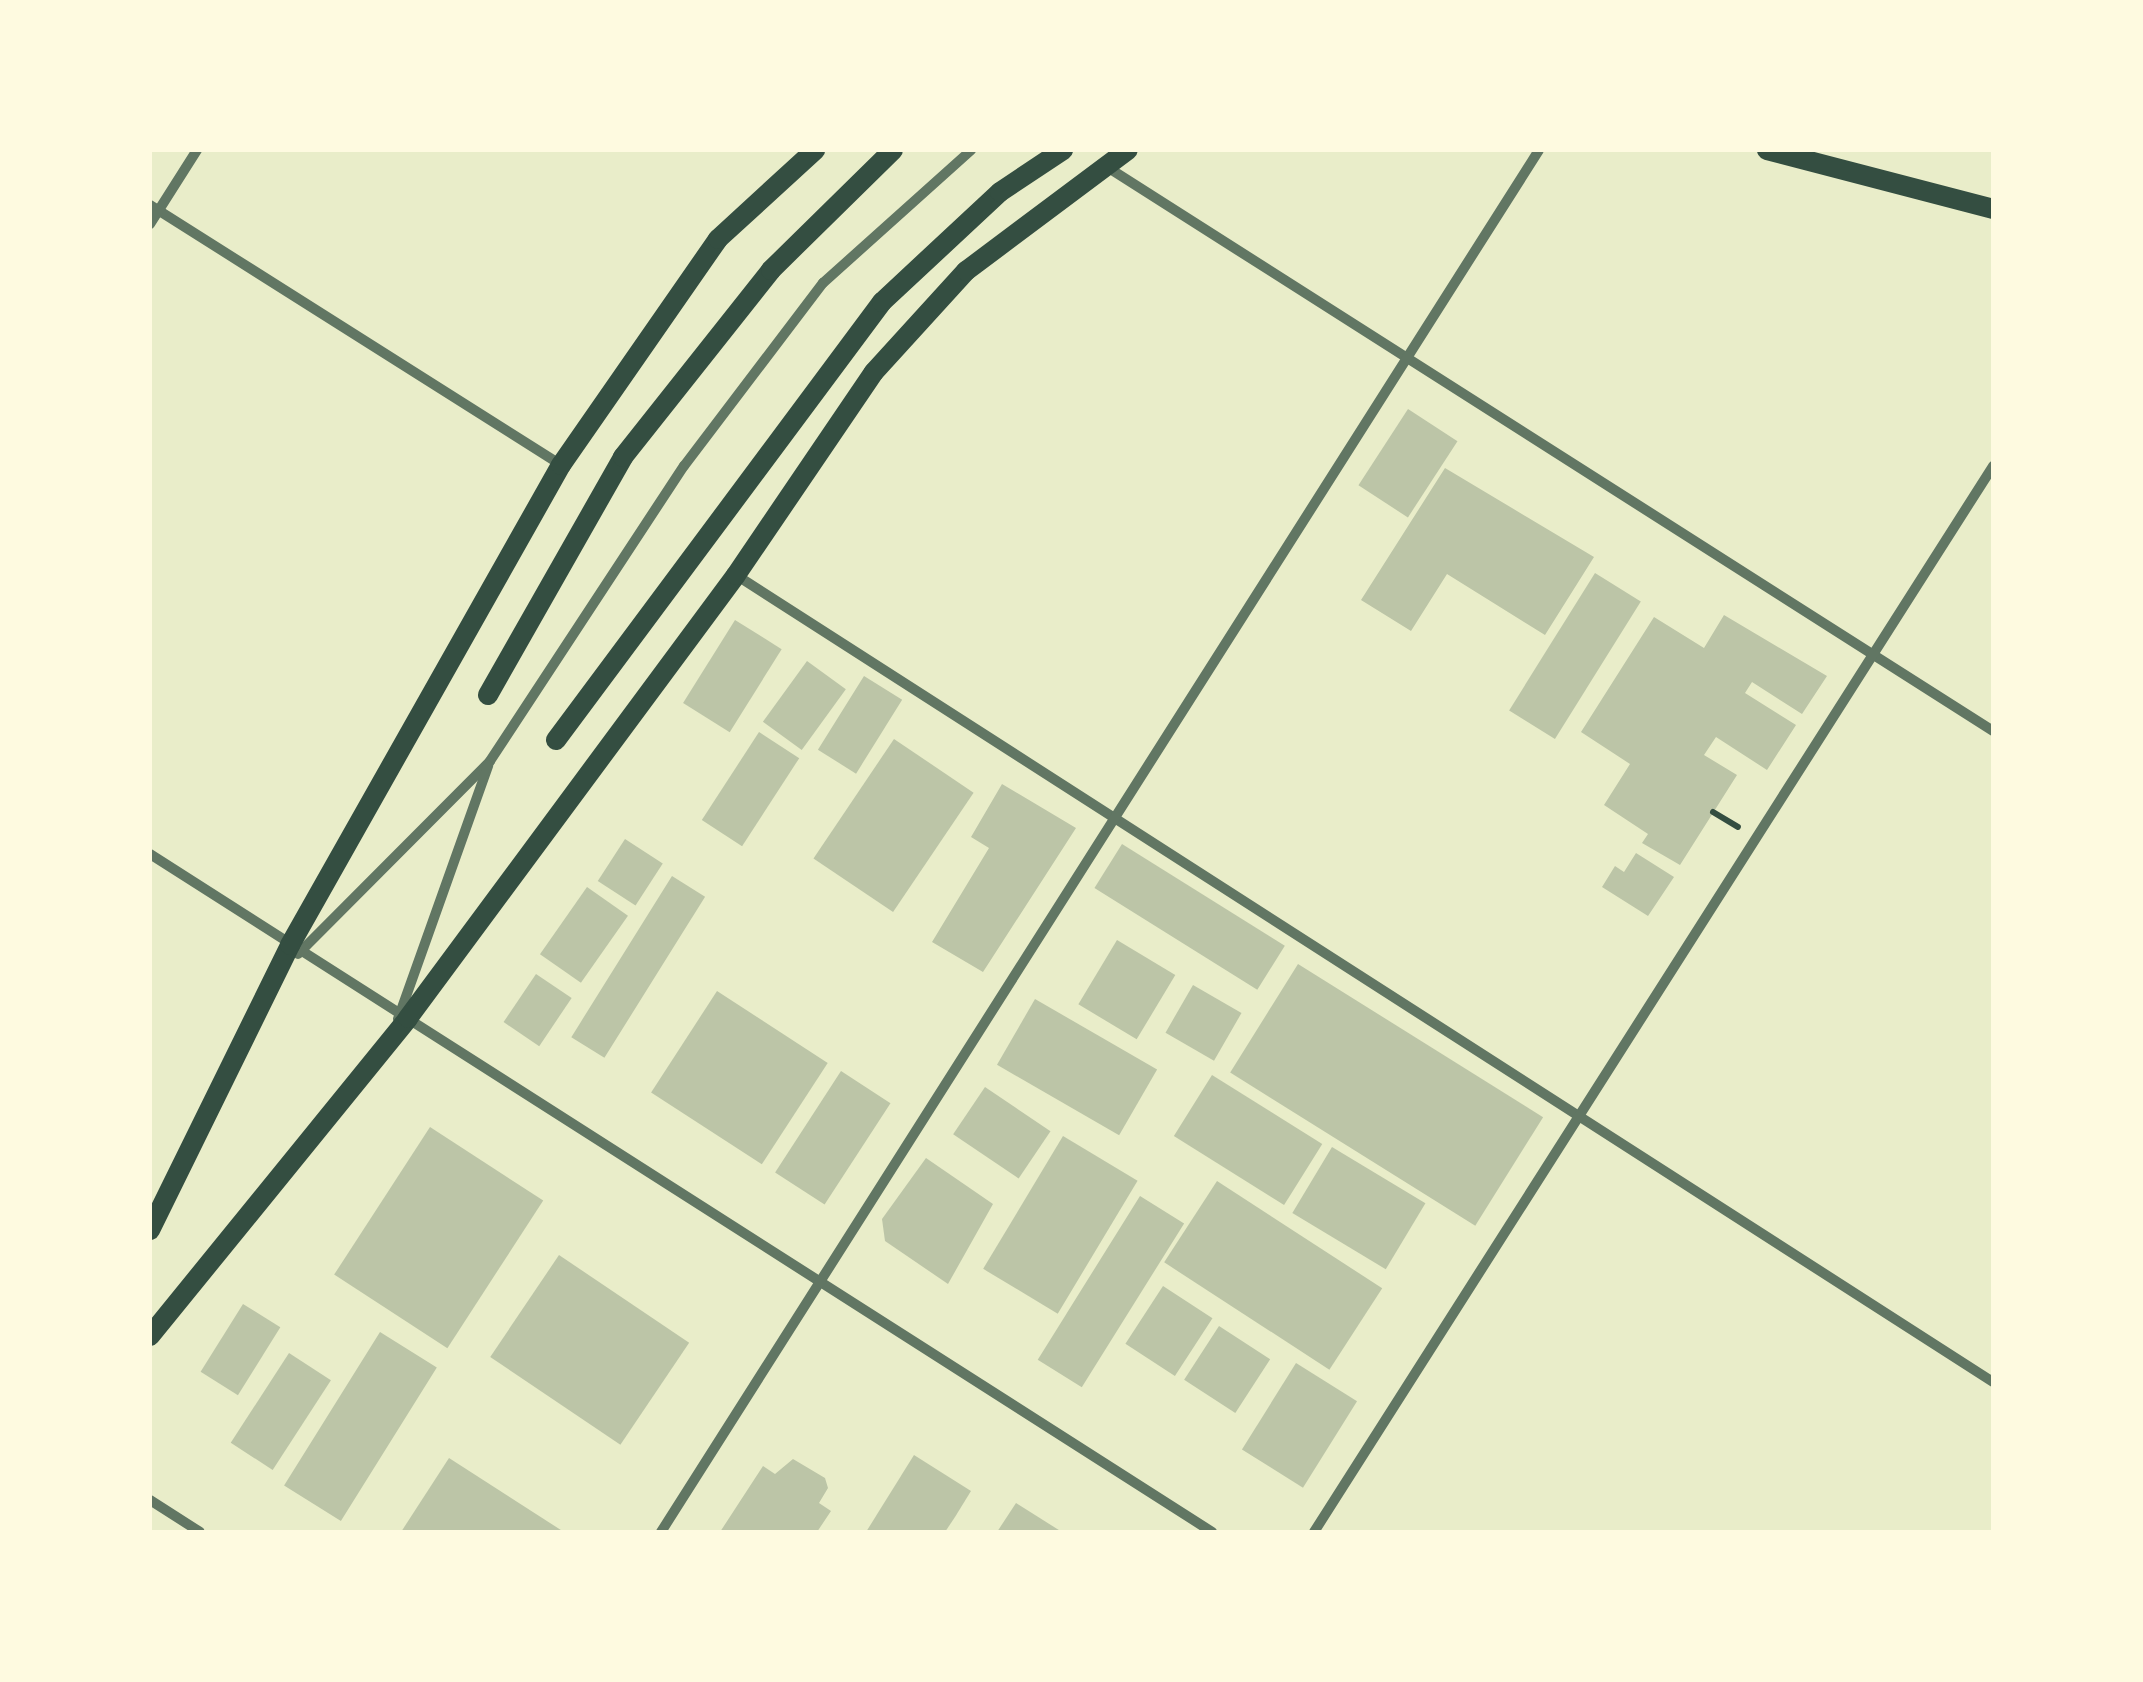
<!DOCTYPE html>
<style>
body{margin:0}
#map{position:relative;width:2143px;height:1682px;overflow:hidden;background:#e9edc9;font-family:"PT Sans Narrow",sans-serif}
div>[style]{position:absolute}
.building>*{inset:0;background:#bcc5a7;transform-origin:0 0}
.path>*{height:6px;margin:-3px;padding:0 3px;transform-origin:3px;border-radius:3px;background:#344e41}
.minor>*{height:10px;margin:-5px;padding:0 5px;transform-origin:5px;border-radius:5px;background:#617663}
.secondary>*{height:20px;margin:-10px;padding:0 10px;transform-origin:10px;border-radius:10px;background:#344e41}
span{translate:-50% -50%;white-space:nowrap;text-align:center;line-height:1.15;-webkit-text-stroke:8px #fefae0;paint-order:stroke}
.frame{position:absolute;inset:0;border:152px solid #fefae0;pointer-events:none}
</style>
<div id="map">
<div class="building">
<div style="left:1408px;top:409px;width:59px;height:91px;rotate:33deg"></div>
<div style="clip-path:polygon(1445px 468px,1594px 557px,1545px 635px,1447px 574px,1411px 631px,1361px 600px)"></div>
<div style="left:1595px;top:573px;width:54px;height:162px;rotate:32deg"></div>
<div style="clip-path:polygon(1724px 615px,1827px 676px,1802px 714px,1752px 682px,1745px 693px,1796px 725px,1767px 770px,1716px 737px,1704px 755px,1737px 775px,1680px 865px,1642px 843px,1648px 834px,1604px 805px,1630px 764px,1581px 732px,1654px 617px,1704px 648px)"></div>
<div style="left:735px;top:620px;width:55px;height:98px;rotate:32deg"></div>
<div style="left:807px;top:661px;width:48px;height:75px;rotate:36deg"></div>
<div style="left:864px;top:676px;width:45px;height:87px;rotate:32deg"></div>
<div style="left:759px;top:732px;width:48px;height:105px;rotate:33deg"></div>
<div style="left:894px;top:739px;width:96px;height:144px;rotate:34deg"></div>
<div style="clip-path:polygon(1002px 784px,1076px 828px,983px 972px,932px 942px,989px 848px,971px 837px)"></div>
<div style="left:625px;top:839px;width:45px;height:50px;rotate:33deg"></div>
<div style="left:1122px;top:844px;width:192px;height:52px;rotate:32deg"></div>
<div style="clip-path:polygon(1636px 853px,1674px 877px,1648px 916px,1602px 887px,1615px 866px,1624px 872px)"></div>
<div style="left:672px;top:876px;width:39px;height:190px;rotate:32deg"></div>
<div style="left:587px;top:887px;width:50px;height:82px;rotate:35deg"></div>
<div style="left:1117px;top:940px;width:68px;height:75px;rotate:31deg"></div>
<div style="left:1298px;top:964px;width:289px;height:128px;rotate:32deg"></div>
<div style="left:536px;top:974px;width:43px;height:58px;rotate:34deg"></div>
<div style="left:1193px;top:985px;width:56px;height:55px;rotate:30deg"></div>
<div style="left:717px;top:991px;width:132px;height:121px;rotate:33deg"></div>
<div style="left:1035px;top:999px;width:141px;height:76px;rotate:30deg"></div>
<div style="left:841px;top:1071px;width:59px;height:121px;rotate:33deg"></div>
<div style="left:1212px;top:1075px;width:130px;height:72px;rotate:32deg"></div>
<div style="left:985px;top:1087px;width:79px;height:57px;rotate:34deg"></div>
<div style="left:430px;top:1127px;width:135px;height:176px;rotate:33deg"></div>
<div style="left:1063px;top:1136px;width:87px;height:155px;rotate:31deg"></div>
<div style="left:1332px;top:1147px;width:109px;height:77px;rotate:31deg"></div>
<div style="clip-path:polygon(926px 1158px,993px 1204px,948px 1284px,885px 1241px,882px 1219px)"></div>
<div style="left:1217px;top:1181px;width:197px;height:97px;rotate:33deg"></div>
<div style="left:1140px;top:1196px;width:52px;height:193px;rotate:32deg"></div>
<div style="left:559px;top:1255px;width:157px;height:123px;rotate:34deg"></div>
<div style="left:1163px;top:1286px;width:59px;height:69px;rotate:33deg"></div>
<div style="left:243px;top:1304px;width:44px;height:80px;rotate:32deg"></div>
<div style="left:1219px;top:1326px;width:61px;height:64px;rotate:33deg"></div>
<div style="left:380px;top:1332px;width:67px;height:181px;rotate:32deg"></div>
<div style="left:289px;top:1353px;width:50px;height:107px;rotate:33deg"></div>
<div style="left:1296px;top:1363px;width:72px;height:102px;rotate:32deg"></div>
<div style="clip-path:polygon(914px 1455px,971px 1491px,955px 1517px,945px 1532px,866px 1532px)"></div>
<div style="clip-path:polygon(449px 1458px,564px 1532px,401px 1532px)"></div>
<div style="clip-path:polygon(793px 1459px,825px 1478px,828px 1488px,819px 1503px,831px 1511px,817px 1532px,720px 1532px,763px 1466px,775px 1474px)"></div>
<div style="clip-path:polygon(1016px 1503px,1062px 1532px,997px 1532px)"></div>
</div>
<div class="path">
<div style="left:1713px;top:812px;width:29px;rotate:31deg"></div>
</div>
<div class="minor">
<div style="left:1104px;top:165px;width:1054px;rotate:32.48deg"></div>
<div style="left:150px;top:205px;width:486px;rotate:32.3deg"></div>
<div style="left:150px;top:224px;width:88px;rotate:-57.6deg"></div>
<div style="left:736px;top:575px;width:1494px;rotate:32.7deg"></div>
<div style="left:150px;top:854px;width:1260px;rotate:32.55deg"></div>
<div style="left:298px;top:954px;width:272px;rotate:-45.1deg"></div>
<div style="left:490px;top:761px;width:353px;rotate:-56.7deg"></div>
<div style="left:684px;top:466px;width:230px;rotate:-52.8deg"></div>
<div style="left:823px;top:283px;width:199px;rotate:-41.9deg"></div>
<div style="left:398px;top:1019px;width:269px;rotate:-70.4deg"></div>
<div style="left:150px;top:1500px;width:59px;rotate:32.6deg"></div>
<div style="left:661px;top:1532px;width:1637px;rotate:-57.57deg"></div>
<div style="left:1314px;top:1532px;width:1264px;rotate:-57.5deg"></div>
</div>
<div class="secondary">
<div style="left:1767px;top:150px;width:234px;rotate:14.6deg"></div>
<div style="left:488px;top:695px;width:274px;rotate:-60.4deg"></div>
<div style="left:623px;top:457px;width:238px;rotate:-51.6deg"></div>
<div style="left:771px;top:270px;width:171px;rotate:-44.5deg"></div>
<div style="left:556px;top:740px;width:546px;rotate:-53.34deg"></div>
<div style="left:882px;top:302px;width:161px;rotate:-43deg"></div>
<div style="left:1000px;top:192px;width:76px;rotate:-33.7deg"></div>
<div style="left:150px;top:1230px;width:318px;rotate:-63.8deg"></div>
<div style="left:290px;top:945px;width:551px;rotate:-60.55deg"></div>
<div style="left:561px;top:465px;width:275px;rotate:-55.2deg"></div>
<div style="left:718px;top:239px;width:132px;rotate:-42.5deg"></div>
<div style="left:150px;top:1336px;width:409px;rotate:-50.9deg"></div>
<div style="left:408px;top:1018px;width:551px;rotate:-53.48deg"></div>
<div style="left:736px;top:575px;width:245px;rotate:-55.8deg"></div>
<div style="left:874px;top:372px;width:137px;rotate:-47.7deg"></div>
<div style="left:966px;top:271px;width:202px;rotate:-36.8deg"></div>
</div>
<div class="frame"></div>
</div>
